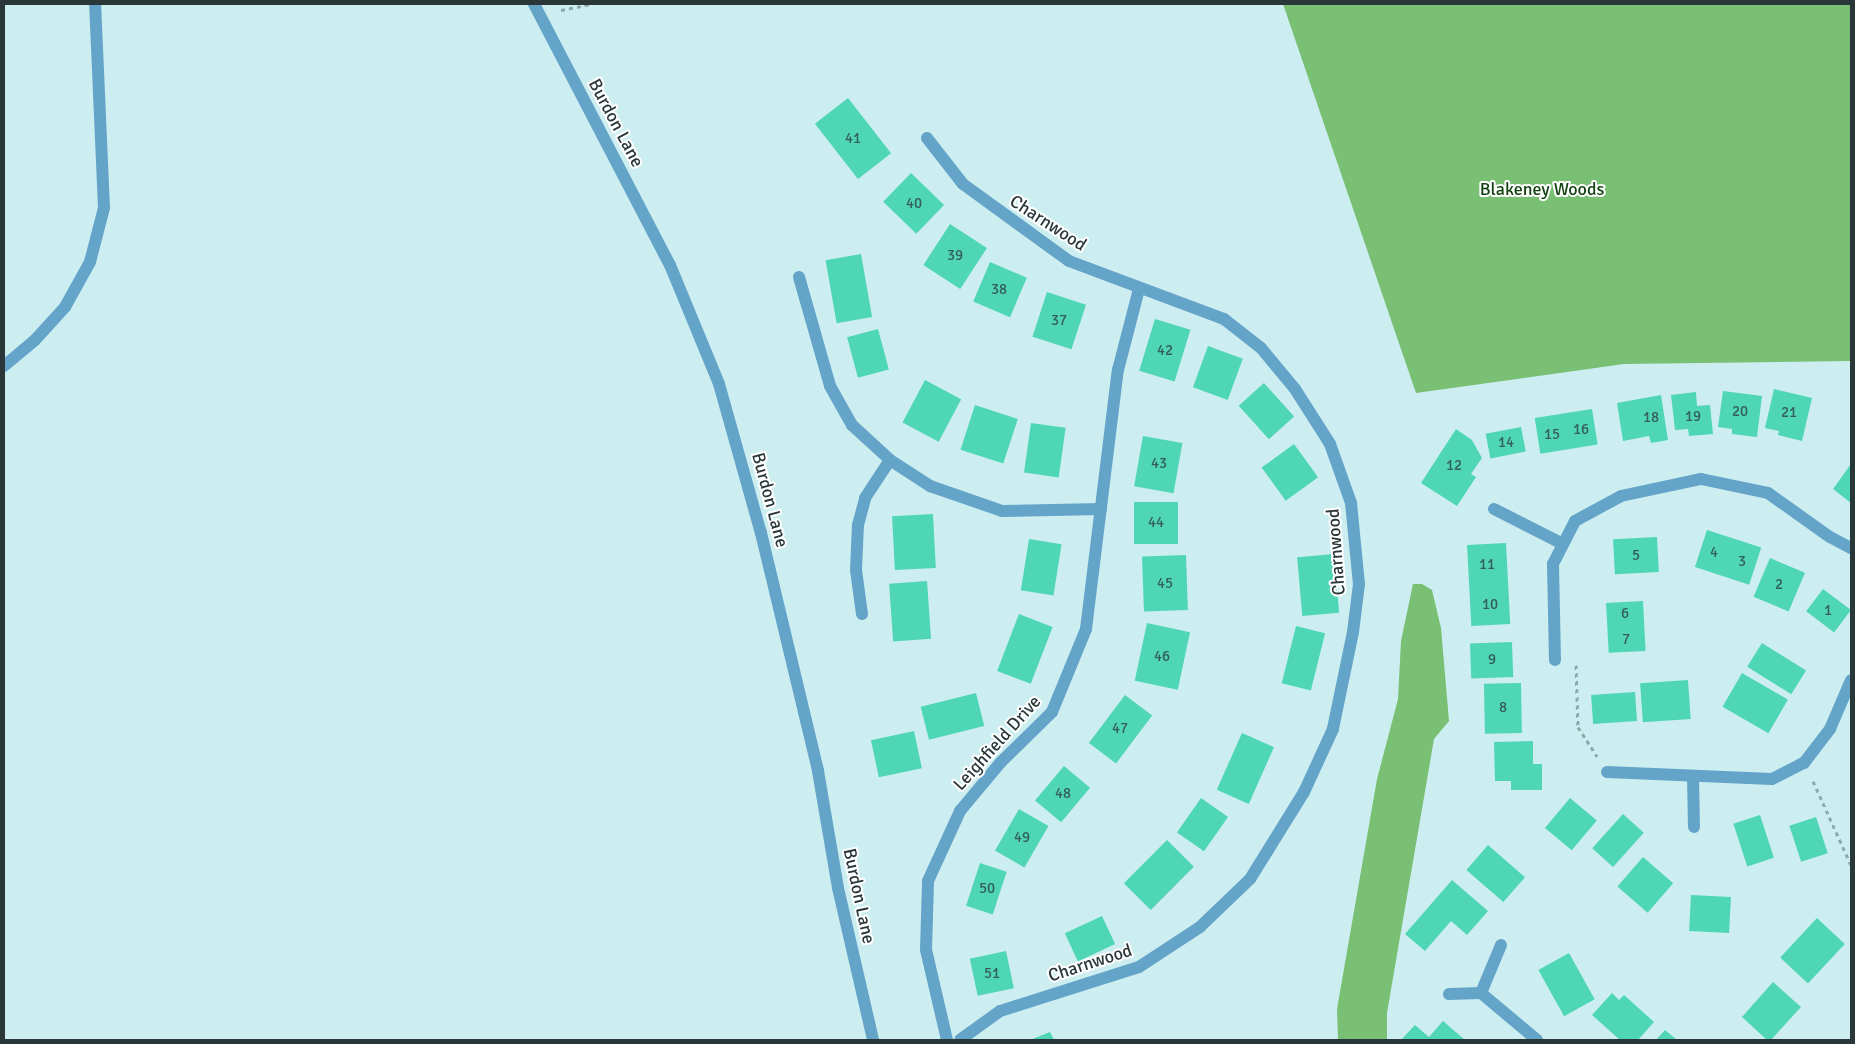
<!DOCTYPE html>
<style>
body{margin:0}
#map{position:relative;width:1855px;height:1044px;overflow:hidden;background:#cdeef1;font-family:Signika,sans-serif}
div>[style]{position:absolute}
.forest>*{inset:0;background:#79bf74}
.building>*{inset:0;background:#4fd6b4;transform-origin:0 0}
.path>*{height:3px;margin-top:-1.5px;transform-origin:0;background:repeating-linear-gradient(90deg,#8fa8aa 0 4px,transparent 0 8px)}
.minor>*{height:12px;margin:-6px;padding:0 6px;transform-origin:6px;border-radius:6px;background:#64a4c8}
.tertiary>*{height:12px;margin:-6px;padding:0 6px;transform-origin:6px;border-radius:6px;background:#64a4c8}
span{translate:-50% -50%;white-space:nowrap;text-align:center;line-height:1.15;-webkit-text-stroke:4px #fff;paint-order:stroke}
.number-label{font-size:15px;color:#335f57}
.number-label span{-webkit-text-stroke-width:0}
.street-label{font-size:18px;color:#2a3738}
.park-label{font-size:18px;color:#134311}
.frame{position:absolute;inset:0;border:5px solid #2a3738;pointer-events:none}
</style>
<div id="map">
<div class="forest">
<div style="clip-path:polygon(1283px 4px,1851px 4px,1851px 361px,1624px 364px,1416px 393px)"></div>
<div style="clip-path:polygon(1413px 584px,1422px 584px,1432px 590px,1441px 628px,1449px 721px,1434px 739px,1387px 1013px,1387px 1040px,1338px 1040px,1337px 1009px,1377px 779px,1398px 699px,1401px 641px)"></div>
</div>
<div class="building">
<div style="left:848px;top:98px;width:70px;height:42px;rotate:52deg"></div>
<div style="left:911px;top:173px;width:46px;height:40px;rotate:44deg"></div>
<div style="left:950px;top:224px;width:44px;height:49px;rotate:33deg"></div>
<div style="left:861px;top:254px;width:64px;height:36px;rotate:80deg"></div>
<div style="left:990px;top:262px;width:40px;height:43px;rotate:23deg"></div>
<div style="left:1047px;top:292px;width:41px;height:47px;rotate:18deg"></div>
<div style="left:1155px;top:319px;width:37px;height:54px;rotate:17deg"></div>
<div style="left:878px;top:329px;width:42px;height:32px;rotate:75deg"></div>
<div style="left:1208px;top:346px;width:37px;height:44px;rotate:20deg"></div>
<div style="left:925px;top:380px;width:41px;height:48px;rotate:28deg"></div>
<div style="left:1264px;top:383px;width:45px;height:34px;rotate:48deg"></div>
<div style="clip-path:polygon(1774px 389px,1812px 398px,1802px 441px,1778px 435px,1779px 431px,1765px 428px)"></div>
<div style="clip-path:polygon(1723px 391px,1762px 396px,1757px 437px,1732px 434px,1732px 429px,1718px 427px)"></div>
<div style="clip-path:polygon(1696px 392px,1697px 406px,1710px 405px,1713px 434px,1689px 436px,1688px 429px,1675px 430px,1671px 395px)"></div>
<div style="clip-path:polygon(1661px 395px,1668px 440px,1651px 443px,1649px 436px,1623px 441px,1617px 403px)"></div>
<div style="left:975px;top:405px;width:45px;height:47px;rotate:18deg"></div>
<div style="left:1592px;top:409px;width:36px;height:58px;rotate:81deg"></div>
<div style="left:1031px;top:423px;width:35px;height:50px;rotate:8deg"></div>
<div style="left:1521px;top:427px;width:25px;height:36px;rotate:79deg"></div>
<div style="clip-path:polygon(1456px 429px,1472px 440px,1482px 458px,1471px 474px,1476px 477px,1457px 506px,1421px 483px)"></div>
<div style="left:1143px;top:436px;width:40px;height:51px;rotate:10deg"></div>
<div style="left:1294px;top:444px;width:41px;height:40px;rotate:54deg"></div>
<div style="clip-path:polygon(1851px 464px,1851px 503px,1833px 489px)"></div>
<div style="left:1134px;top:502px;width:44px;height:42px"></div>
<div style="left:933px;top:514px;width:54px;height:41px;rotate:87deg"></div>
<div style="left:1707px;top:530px;width:57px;height:39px;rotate:18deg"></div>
<div style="left:1657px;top:537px;width:35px;height:44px;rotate:87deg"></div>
<div style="left:1029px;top:539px;width:33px;height:52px;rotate:9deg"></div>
<div style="left:1506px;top:543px;width:81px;height:39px;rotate:87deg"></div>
<div style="left:1334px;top:554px;width:59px;height:37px;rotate:85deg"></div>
<div style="left:1186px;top:555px;width:55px;height:44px;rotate:88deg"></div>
<div style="left:1770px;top:558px;width:38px;height:42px;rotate:23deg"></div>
<div style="left:927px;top:581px;width:58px;height:38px;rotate:86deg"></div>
<div style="left:1823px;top:589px;width:35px;height:28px;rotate:37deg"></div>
<div style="left:1643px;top:601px;width:50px;height:37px;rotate:87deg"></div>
<div style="left:1019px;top:614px;width:36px;height:61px;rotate:21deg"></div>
<div style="left:1147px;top:623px;width:44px;height:59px;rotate:12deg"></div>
<div style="left:1296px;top:626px;width:30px;height:59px;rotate:14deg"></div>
<div style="left:1512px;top:642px;width:35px;height:42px;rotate:88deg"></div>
<div style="left:1762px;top:643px;width:52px;height:28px;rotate:32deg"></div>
<div style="left:1742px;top:673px;width:53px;height:39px;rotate:30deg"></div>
<div style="left:1688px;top:680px;width:39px;height:48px;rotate:86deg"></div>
<div style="left:1521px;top:683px;width:50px;height:37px;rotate:89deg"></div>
<div style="left:1635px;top:692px;width:29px;height:44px;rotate:86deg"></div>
<div style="left:976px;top:693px;width:34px;height:57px;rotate:76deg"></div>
<div style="left:1125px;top:695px;width:34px;height:60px;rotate:37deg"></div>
<div style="left:914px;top:731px;width:38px;height:44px;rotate:78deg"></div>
<div style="left:1242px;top:733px;width:35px;height:62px;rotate:24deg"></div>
<div style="clip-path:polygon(1533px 741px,1533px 764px,1542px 764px,1542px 790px,1511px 790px,1511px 781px,1495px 781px,1494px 742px)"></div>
<div style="left:1064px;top:766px;width:34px;height:45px;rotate:40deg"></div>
<div style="left:1201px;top:798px;width:33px;height:42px;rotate:35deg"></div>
<div style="left:1570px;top:798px;width:35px;height:39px;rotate:40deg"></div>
<div style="left:1019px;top:809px;width:34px;height:48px;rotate:30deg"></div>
<div style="left:1623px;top:814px;width:28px;height:46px;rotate:42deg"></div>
<div style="left:1760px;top:815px;width:45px;height:28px;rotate:72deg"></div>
<div style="left:1816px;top:817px;width:38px;height:28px;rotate:72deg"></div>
<div style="left:1167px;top:840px;width:38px;height:61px;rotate:45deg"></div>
<div style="left:1488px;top:845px;width:49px;height:33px;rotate:41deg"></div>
<div style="left:1643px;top:857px;width:40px;height:39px;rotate:41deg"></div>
<div style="left:980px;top:863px;width:28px;height:45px;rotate:18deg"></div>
<div style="clip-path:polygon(1452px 880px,1488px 911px,1467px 935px,1451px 921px,1425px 951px,1405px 934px)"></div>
<div style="left:1691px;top:895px;width:40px;height:36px;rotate:3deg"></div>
<div style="left:1102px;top:916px;width:31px;height:41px;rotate:65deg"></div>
<div style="left:1817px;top:918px;width:38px;height:54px;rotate:43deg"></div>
<div style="left:1006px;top:951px;width:38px;height:37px;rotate:78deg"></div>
<div style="left:1569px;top:953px;width:53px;height:35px;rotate:61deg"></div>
<div style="clip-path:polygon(1773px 982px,1801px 1007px,1771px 1040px,1767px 1040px,1742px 1017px)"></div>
<div style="clip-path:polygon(1612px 993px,1619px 1000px,1624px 995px,1654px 1022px,1638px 1040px,1620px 1040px,1592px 1015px)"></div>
<div style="clip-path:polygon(1443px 1021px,1465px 1040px,1401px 1040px,1415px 1025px,1429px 1037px)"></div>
<div style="clip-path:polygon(1665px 1030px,1677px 1040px,1656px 1040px)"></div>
<div style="clip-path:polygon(1050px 1032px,1054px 1040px,1030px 1040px)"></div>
</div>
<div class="path">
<div style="left:561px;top:10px;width:32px;rotate:-11deg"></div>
<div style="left:1576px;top:665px;width:62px;rotate:88.2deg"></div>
<div style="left:1578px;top:727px;width:35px;rotate:57deg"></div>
<div style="left:1813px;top:781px;width:92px;rotate:65.7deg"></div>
</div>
<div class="minor">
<div style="left:927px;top:138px;width:58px;rotate:52deg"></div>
<div style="left:963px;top:184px;width:131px;rotate:36deg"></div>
<div style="left:1069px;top:261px;width:165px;rotate:20.5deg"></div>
<div style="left:1224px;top:319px;width:47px;rotate:38.1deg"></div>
<div style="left:1261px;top:348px;width:53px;rotate:50.3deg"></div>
<div style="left:1295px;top:389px;width:65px;rotate:57.5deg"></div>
<div style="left:1330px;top:444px;width:63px;rotate:70.4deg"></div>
<div style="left:1351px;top:503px;width:81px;rotate:84.4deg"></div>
<div style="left:1359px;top:584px;width:48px;rotate:97.1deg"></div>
<div style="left:1353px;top:632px;width:99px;rotate:101.7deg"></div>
<div style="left:1333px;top:729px;width:69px;rotate:114.7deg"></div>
<div style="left:1304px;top:792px;width:102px;rotate:121.8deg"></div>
<div style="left:1250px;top:879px;width:69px;rotate:136.2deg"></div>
<div style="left:1200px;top:927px;width:73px;rotate:146.7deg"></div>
<div style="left:1139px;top:967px;width:146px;rotate:162.4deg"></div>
<div style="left:1000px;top:1011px;width:49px;rotate:144.1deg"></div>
<div style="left:799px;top:277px;width:113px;rotate:74.1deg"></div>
<div style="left:830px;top:386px;width:45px;rotate:60.6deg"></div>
<div style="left:852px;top:425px;width:52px;rotate:42.6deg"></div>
<div style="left:890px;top:460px;width:48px;rotate:33deg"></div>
<div style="left:930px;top:486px;width:76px;rotate:19.1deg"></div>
<div style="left:1002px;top:511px;width:99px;rotate:-1.2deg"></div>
<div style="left:4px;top:366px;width:40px;rotate:-40deg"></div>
<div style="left:35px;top:340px;width:45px;rotate:-47.7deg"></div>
<div style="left:65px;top:307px;width:51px;rotate:-60.9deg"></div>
<div style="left:90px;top:262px;width:56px;rotate:-75.5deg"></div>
<div style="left:104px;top:208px;width:204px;rotate:-92.5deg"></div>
<div style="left:1494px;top:509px;width:77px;rotate:26.9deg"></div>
<div style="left:862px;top:614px;width:44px;rotate:-97.8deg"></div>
<div style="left:856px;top:570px;width:45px;rotate:-87.5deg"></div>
<div style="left:858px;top:525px;width:28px;rotate:-75deg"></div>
<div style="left:865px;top:498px;width:45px;rotate:-56.7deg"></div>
<div style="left:1555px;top:660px;width:96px;rotate:-91.2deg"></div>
<div style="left:1553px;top:564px;width:48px;rotate:-62.9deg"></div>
<div style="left:1575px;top:521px;width:52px;rotate:-28.5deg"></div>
<div style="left:1621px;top:496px;width:82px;rotate:-12deg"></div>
<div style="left:1701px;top:479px;width:68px;rotate:11.8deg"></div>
<div style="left:1768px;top:493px;width:76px;rotate:35.4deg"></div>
<div style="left:1830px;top:537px;width:24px;rotate:28deg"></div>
<div style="left:1607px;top:772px;width:165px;rotate:2.4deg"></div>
<div style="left:1772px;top:779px;width:36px;rotate:-27deg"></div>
<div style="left:1804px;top:763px;width:43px;rotate:-52.6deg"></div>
<div style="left:1830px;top:729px;width:53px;rotate:-66.8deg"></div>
<div style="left:1693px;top:776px;width:51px;rotate:88.9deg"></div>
<div style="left:1501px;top:945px;width:52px;rotate:112.6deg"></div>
<div style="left:1481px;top:993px;width:73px;rotate:40deg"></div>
<div style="left:1449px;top:994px;width:32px;rotate:-2deg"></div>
<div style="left:947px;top:1040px;width:92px;rotate:-103.1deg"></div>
<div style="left:926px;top:950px;width:69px;rotate:-88.3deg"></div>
<div style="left:928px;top:881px;width:77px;rotate:-65.4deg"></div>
<div style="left:960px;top:811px;width:64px;rotate:-50.1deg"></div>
<div style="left:1001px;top:762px;width:71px;rotate:-44.4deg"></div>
<div style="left:1052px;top:712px;width:90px;rotate:-67.7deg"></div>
<div style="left:1086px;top:629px;width:261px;rotate:-83deg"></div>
<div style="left:1118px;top:370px;width:84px;rotate:-75.5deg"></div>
</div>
<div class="tertiary">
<div style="left:534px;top:4px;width:294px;rotate:62.5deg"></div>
<div style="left:670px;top:265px;width:129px;rotate:67.6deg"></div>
<div style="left:719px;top:384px;width:155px;rotate:74.3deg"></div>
<div style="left:761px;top:533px;width:245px;rotate:76.5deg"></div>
<div style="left:818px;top:771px;width:119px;rotate:80.3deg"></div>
<div style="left:838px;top:888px;width:156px;rotate:77deg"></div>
</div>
<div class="number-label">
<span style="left:853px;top:139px">41</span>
<span style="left:914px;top:204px">40</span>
<span style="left:955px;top:256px">39</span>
<span style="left:999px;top:290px">38</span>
<span style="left:1059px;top:321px">37</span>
<span style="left:1165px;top:351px">42</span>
<span style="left:1740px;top:412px">20</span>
<span style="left:1789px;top:413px">21</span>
<span style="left:1693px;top:417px">19</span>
<span style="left:1651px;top:418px">18</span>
<span style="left:1581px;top:430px">16</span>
<span style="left:1552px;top:435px">15</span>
<span style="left:1506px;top:443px">14</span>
<span style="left:1159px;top:464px">43</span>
<span style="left:1454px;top:466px">12</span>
<span style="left:1156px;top:523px">44</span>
<span style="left:1714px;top:553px">4</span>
<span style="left:1636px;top:556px">5</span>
<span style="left:1742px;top:562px">3</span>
<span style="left:1487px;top:565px">11</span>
<span style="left:1165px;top:584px">45</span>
<span style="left:1779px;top:585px">2</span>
<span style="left:1490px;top:605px">10</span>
<span style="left:1828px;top:611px">1</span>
<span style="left:1625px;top:614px">6</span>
<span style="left:1626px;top:640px">7</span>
<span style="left:1162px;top:657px">46</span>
<span style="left:1492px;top:660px">9</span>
<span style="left:1503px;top:708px">8</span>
<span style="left:1120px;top:729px">47</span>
<span style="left:1063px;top:794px">48</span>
<span style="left:1022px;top:838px">49</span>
<span style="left:987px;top:889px">50</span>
<span style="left:992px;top:974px">51</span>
</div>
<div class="street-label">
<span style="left:616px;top:123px;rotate:62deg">Burdon Lane</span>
<span style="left:1048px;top:223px;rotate:33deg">Charnwood</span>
<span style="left:770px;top:500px;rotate:75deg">Burdon Lane</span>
<span style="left:1336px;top:552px;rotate:-94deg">Charnwood</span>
<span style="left:997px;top:743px;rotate:-48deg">Leighfield Drive</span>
<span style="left:859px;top:896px;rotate:78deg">Burdon Lane</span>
<span style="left:1090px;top:963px;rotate:-18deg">Charnwood</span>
</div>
<div class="park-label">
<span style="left:1542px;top:189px">Blakeney Woods</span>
</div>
<div class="frame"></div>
</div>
